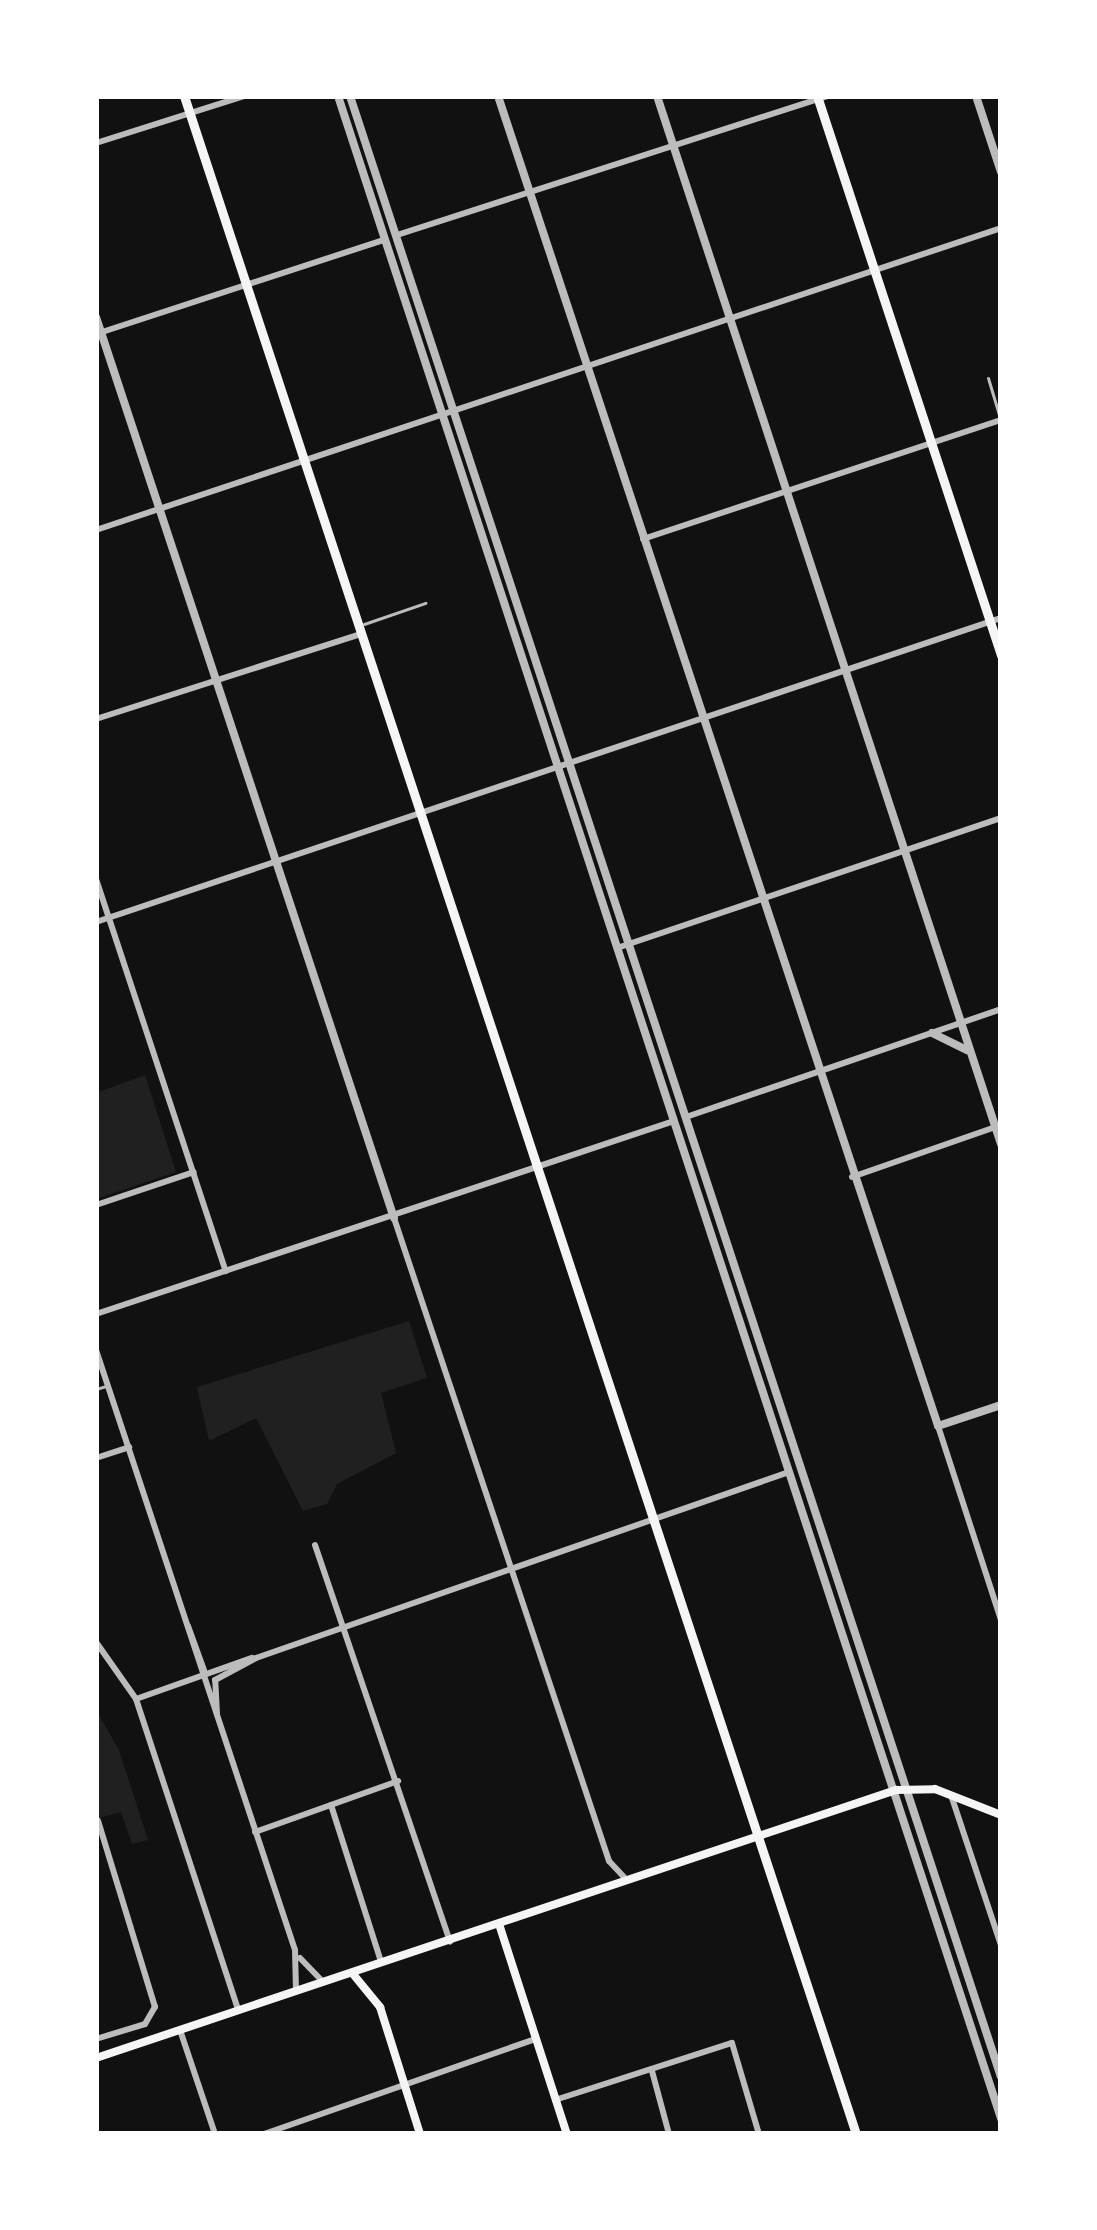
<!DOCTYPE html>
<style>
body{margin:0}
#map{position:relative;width:1097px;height:2230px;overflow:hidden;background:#111;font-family:"Open Sans",sans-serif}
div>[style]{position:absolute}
.green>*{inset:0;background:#202020}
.service>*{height:3px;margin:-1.5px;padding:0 1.5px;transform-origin:1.5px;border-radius:1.5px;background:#bcbcbc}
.minor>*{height:6px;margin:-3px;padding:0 3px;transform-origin:3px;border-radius:3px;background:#bcbcbc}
.tertiary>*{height:8px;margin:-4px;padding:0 4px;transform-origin:4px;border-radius:4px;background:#bcbcbc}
.secondary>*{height:8px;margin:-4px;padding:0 4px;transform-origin:4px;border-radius:4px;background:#f5f5f5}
.primary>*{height:9px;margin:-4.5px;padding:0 4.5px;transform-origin:4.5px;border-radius:4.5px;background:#f5f5f5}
span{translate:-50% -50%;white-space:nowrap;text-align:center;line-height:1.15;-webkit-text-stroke:12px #fff;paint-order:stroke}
.frame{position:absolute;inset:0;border:99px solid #fff;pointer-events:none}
</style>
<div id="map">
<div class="green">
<div style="clip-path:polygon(145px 1075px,176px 1172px,96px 1199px,96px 1093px)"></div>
<div style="clip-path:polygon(409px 1321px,427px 1378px,381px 1393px,396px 1453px,337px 1484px,327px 1504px,303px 1511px,256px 1418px,209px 1441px,197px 1387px)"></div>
<div style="clip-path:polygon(96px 1710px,119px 1750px,148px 1840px,132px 1844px,121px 1812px,96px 1819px)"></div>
</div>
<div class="service">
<div style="left:988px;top:378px;width:42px;rotate:73.3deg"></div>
<div style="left:364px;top:624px;width:65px;rotate:-19deg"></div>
<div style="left:96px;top:1389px;width:10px;rotate:-17deg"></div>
</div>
<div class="minor">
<div style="left:96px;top:143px;width:155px;rotate:-17.6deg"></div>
<div style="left:397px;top:235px;width:452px;rotate:-17.9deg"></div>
<div style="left:96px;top:334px;width:303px;rotate:-18.1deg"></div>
<div style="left:96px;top:530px;width:954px;rotate:-18.45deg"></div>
<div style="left:643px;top:539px;width:377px;rotate:-18.4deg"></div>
<div style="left:96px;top:719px;width:277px;rotate:-17.8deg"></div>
<div style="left:96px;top:879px;width:413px;rotate:71.7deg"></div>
<div style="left:96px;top:922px;width:955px;rotate:-18.57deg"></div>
<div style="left:617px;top:948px;width:405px;rotate:-18.7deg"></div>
<div style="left:686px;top:1117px;width:333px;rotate:-18.9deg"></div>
<div style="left:852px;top:1177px;width:158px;rotate:-19.2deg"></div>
<div style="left:96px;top:1205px;width:103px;rotate:-18.6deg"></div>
<div style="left:394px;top:1218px;width:678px;rotate:71.51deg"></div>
<div style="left:609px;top:1861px;width:26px;rotate:47deg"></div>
<div style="left:96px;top:1314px;width:609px;rotate:-18.46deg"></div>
<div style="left:96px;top:1350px;width:632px;rotate:71.65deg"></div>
<div style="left:295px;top:1950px;width:41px;rotate:88.6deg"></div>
<div style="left:938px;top:1426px;width:204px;rotate:72deg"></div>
<div style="left:96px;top:1458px;width:35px;rotate:-18deg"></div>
<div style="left:315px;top:1545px;width:419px;rotate:71.2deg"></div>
<div style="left:188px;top:1626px;width:47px;rotate:70deg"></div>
<div style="left:96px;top:1642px;width:70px;rotate:54.9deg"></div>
<div style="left:136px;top:1699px;width:326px;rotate:71.8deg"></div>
<div style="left:136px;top:1699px;width:123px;rotate:-19.5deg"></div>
<div style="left:217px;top:1714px;width:34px;rotate:-93deg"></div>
<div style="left:215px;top:1680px;width:47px;rotate:-28.2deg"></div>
<div style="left:256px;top:1658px;width:565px;rotate:-19.24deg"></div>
<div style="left:951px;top:1795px;width:158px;rotate:71.6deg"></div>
<div style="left:331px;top:1805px;width:165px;rotate:72.3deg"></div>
<div style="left:255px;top:1832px;width:152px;rotate:-19.6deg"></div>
<div style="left:300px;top:1958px;width:33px;rotate:46deg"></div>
<div style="left:180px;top:2030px;width:110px;rotate:71.4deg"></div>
<div style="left:96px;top:2039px;width:51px;rotate:-17deg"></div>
<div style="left:145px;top:2024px;width:20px;rotate:-60deg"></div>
<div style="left:155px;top:2007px;width:195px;rotate:-107deg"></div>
<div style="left:652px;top:2071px;width:65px;rotate:74.9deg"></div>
<div style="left:555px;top:2100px;width:186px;rotate:-17.9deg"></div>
<div style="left:732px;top:2043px;width:95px;rotate:73.5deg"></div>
<div style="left:264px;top:2134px;width:288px;rotate:-19.3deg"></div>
</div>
<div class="tertiary">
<div style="left:338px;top:96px;width:2129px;rotate:71.85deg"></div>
<div style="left:350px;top:96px;width:2085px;rotate:71.81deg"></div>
<div style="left:498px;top:96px;width:1401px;rotate:71.69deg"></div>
<div style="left:938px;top:1426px;width:66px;rotate:-18.4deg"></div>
<div style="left:657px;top:96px;width:1103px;rotate:71.83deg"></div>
<div style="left:976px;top:96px;width:80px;rotate:71.8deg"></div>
<div style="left:96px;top:317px;width:949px;rotate:71.7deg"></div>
<div style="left:932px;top:1033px;width:39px;rotate:26deg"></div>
</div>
<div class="secondary">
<div style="left:499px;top:1924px;width:221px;rotate:72.1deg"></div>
<div style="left:353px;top:1974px;width:43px;rotate:50.7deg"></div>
<div style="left:380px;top:2007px;width:133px;rotate:72.5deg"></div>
<div style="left:96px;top:2058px;width:844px;rotate:-18.52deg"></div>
<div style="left:896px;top:1790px;width:39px;rotate:-1deg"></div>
<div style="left:935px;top:1789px;width:71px;rotate:21.5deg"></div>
</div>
<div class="primary">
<div style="left:184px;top:96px;width:2146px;rotate:71.75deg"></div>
<div style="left:817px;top:96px;width:589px;rotate:71.78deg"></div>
</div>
<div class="frame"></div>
</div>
